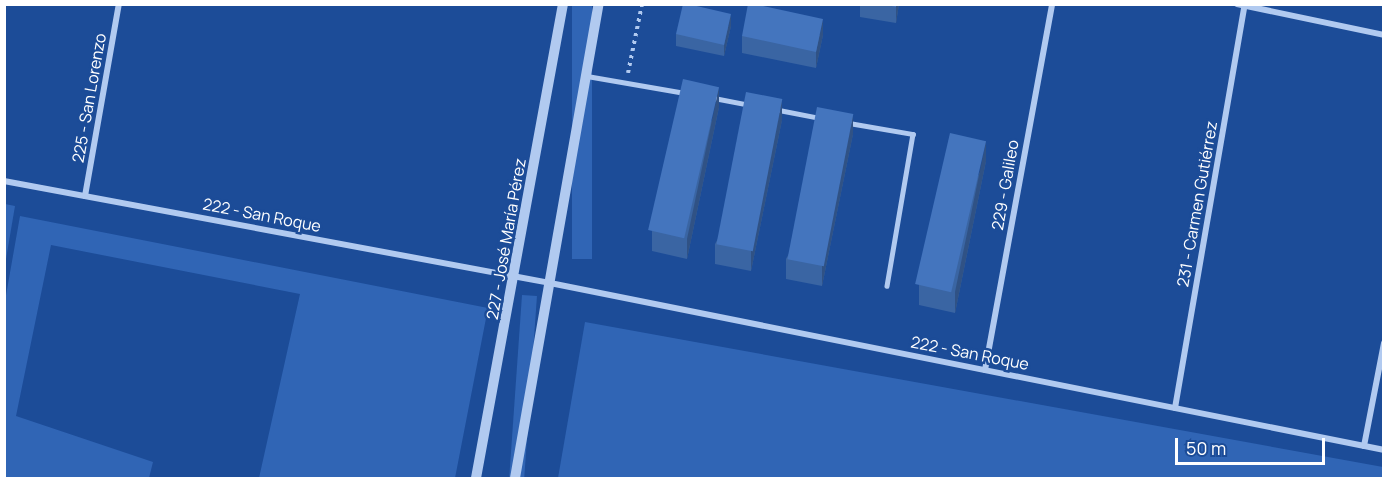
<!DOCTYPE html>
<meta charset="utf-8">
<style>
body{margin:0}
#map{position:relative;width:1388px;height:483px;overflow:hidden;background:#1c4c98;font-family:Manrope,sans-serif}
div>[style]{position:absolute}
.green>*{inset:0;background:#3065b5;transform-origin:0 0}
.path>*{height:4px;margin-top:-2px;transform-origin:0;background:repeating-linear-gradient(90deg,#b1caf0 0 3px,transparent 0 7.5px)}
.service>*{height:4.5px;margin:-2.25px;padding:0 2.25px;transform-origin:2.25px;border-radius:2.25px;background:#b1caf0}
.minor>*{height:6px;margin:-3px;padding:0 3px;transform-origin:3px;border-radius:3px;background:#b1caf0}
.tertiary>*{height:10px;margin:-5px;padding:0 5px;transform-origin:5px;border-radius:5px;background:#b1caf0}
.wall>*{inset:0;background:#3a65a3}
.shaded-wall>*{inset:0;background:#305285}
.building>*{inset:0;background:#4475be;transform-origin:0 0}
span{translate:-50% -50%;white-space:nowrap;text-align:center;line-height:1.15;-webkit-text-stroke:5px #1c4c98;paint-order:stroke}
.street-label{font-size:16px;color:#fff}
.frame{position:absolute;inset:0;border:6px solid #fff;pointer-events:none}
.scale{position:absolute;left:1175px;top:438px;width:150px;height:27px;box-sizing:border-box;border:3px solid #fff;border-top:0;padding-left:8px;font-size:18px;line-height:21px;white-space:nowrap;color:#fff;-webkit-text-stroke:4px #1c4c98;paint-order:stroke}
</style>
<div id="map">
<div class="green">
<div style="left:572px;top:5px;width:20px;height:254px"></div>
<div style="clip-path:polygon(5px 204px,15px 206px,5px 265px,4px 204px)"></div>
<div style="clip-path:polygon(20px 216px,488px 308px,455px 478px,259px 478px,300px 294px,51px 245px,16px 416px,153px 462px,149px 478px,5px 478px,5px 301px)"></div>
<div style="left:522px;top:295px;width:15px;height:186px;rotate:4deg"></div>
<div style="clip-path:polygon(585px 322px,1383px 467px,1383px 478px,558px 478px)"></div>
</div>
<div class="path">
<div style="left:628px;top:73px;width:70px;rotate:-78.5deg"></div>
</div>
<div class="service">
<div style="left:587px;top:76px;width:99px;rotate:9.8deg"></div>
<div style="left:714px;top:98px;width:37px;rotate:11deg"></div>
<div style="left:779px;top:110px;width:42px;rotate:11deg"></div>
<div style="left:849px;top:123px;width:65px;rotate:9.8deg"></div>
<div style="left:913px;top:134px;width:154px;rotate:99.7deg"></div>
</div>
<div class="minor">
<div style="left:1237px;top:4px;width:150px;rotate:11.9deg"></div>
<div style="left:4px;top:181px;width:555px;rotate:10.58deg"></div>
<div style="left:550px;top:283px;width:851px;rotate:11.32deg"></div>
<div style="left:85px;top:196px;width:195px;rotate:-80deg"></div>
<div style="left:985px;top:370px;width:372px;rotate:-79.6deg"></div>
<div style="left:1175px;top:408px;width:410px;rotate:-80.2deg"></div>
<div style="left:1364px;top:446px;width:105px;rotate:-79deg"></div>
</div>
<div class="tertiary">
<div style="left:476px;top:478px;width:482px;rotate:-79.6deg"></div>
<div style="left:515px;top:478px;width:481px;rotate:-80deg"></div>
</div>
<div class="wall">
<div style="clip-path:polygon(860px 4px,899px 4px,896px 23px,860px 17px)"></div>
<div style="clip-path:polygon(731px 26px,724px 56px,676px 46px,676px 34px)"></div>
<div style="clip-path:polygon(823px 35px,816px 68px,742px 53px,742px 36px)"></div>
<div style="clip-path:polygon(719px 107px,687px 259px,652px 251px,652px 231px)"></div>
<div style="clip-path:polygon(782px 120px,751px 271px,715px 264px,715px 244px)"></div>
<div style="clip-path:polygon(853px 134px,822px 286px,786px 279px,786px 259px)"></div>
<div style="clip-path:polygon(986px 161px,955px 313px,919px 305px,919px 285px)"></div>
</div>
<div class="shaded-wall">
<div style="clip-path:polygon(896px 4px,899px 4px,896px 23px)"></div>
<div style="clip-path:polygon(731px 14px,731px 26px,724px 56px,724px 45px)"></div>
<div style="clip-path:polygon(823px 19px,823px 35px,816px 68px,816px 52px)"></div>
<div style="clip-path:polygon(719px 87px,719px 107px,687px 259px,687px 239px)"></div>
<div style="clip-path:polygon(782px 99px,782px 120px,751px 271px,751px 251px)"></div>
<div style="clip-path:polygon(853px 114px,853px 134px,822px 286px,822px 266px)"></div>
<div style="clip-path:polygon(986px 141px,986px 161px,955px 313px,955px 292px)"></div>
</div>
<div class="building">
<div style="clip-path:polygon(683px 4px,688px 4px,731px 14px,724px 45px,676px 34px)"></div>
<div style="clip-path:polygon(748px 4px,754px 4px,823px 19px,816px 52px,742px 36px)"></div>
<div style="clip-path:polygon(882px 4px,896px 4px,896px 7px)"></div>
<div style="left:683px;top:79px;width:37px;height:155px;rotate:13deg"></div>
<div style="left:746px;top:92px;width:37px;height:155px;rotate:11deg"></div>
<div style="left:817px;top:107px;width:37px;height:155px;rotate:11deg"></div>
<div style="left:950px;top:133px;width:37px;height:155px;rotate:13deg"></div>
</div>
<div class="street-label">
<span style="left:89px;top:98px;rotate:-80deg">225 - San Lorenzo</span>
<span style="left:1005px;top:185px;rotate:-80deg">229 - Galileo</span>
<span style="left:1197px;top:204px;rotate:-80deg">231 - Carmen Gutiérrez</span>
<span style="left:262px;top:215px;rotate:11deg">222 - San Roque</span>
<span style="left:506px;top:239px;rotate:-80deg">227 - José María Pérez</span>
<span style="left:970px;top:353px;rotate:11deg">222 - San Roque</span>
</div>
<div class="frame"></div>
<div class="scale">50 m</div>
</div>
